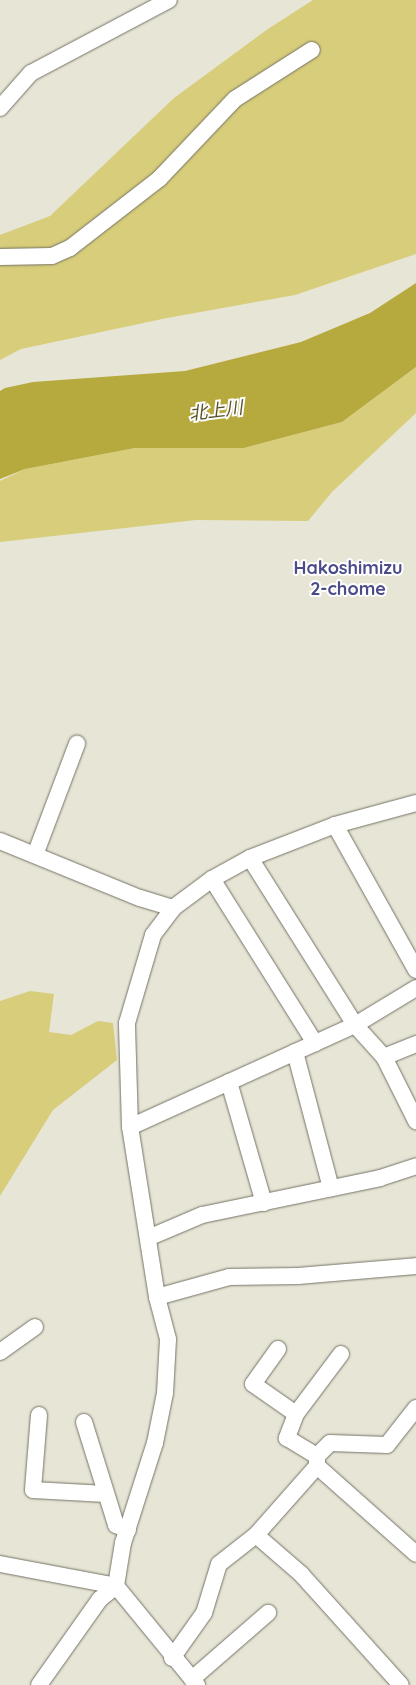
<!DOCTYPE html>
<meta charset="utf-8">
<style>
body{margin:0}
#map{position:relative;width:416px;height:1685px;overflow:hidden;background:#e7e5d6;font-family:Quicksand,"Noto Sans JP",sans-serif}
div>[style]{position:absolute}
.green>*{inset:0;background:#d8cd7b}
.water>*{inset:0;background:#b6a93e}
.roads{filter:drop-shadow(0 0 1px #757366) drop-shadow(0 0 1px #757366)}
.minor>*{height:16px;margin:-8px;padding:0 8px;transform-origin:8px;border-radius:8px;background:#fff}
span{translate:-50% -50%;white-space:nowrap;text-align:center;line-height:1.15;-webkit-text-stroke:4px #fff;paint-order:stroke}
.water-label{font-size:18px;color:#575227;font-style:italic}
.neighbourhood-label{font-size:18px;color:#4b4b89;font-weight:700}
</style>
<div id="map">
<div class="green">
<div style="clip-path:polygon(313px 0,416px 0,416px 254px,295px 295px,167px 318px,21px 349px,0 360px,0 235px,50px 216px,174px 98px,268px 29px)"></div>
<div style="clip-path:polygon(416px 367px,416px 413px,332px 492px,308px 521px,196px 520px,0 542px,0 481px,25px 469px,135px 448px,244px 448px,342px 422px)"></div>
<div style="clip-path:polygon(30px 991px,54px 994px,49px 1032px,71px 1035px,98px 1021px,113px 1023px,117px 1060px,53px 1110px,0 1196px,0 1001px)"></div>
</div>
<div class="water">
<div style="clip-path:polygon(416px 283px,416px 367px,342px 422px,244px 448px,135px 448px,25px 469px,0 479px,0 391px,5px 388px,33px 382px,185px 371px,301px 342px,370px 313px)"></div>
</div>
<div class="roads">
<div class="minor">
<div style="left:0;top:108px;width:47px;rotate:-48.5deg"></div>
<div style="left:31px;top:73px;width:156px;rotate:-27.9deg"></div>
<div style="left:0;top:257px;width:52px;rotate:-1.1deg"></div>
<div style="left:52px;top:256px;width:20px;rotate:-24deg"></div>
<div style="left:70px;top:248px;width:113px;rotate:-37.8deg"></div>
<div style="left:159px;top:179px;width:110px;rotate:-46.5deg"></div>
<div style="left:235px;top:99px;width:91px;rotate:-32.5deg"></div>
<div style="left:335px;top:825px;width:166px;rotate:60.8deg"></div>
<div style="left:0;top:841px;width:151px;rotate:22.2deg"></div>
<div style="left:140px;top:898px;width:34px;rotate:17deg"></div>
<div style="left:35px;top:855px;width:119px;rotate:-69.3deg"></div>
<div style="left:250px;top:858px;width:197px;rotate:57.8deg"></div>
<div style="left:355px;top:1025px;width:43px;rotate:47.8deg"></div>
<div style="left:384px;top:1057px;width:35px;rotate:-22deg"></div>
<div style="left:212px;top:879px;width:194px;rotate:57.9deg"></div>
<div style="left:295px;top:1052px;width:141px;rotate:75.2deg"></div>
<div style="left:384px;top:1057px;width:72px;rotate:63.4deg"></div>
<div style="left:229px;top:1082px;width:126px;rotate:73.9deg"></div>
<div style="left:130px;top:1127px;width:247px;rotate:-24.4deg"></div>
<div style="left:355px;top:1025px;width:71px;rotate:-31.2deg"></div>
<div style="left:148px;top:1238px;width:59px;rotate:-23.1deg"></div>
<div style="left:202px;top:1215px;width:182px;rotate:-11.7deg"></div>
<div style="left:380px;top:1178px;width:38px;rotate:-18deg"></div>
<div style="left:157px;top:1297px;width:75px;rotate:-15.5deg"></div>
<div style="left:229px;top:1277px;width:69px;rotate:-0.8deg"></div>
<div style="left:298px;top:1276px;width:118px;rotate:-4.8deg"></div>
<div style="left:278px;top:1349px;width:43px;rotate:125.5deg"></div>
<div style="left:253px;top:1384px;width:52px;rotate:34.9deg"></div>
<div style="left:296px;top:1414px;width:26px;rotate:111deg"></div>
<div style="left:287px;top:1438px;width:35px;rotate:31deg"></div>
<div style="left:0;top:1352px;width:43px;rotate:-35.5deg"></div>
<div style="left:296px;top:1414px;width:75px;rotate:-53.1deg"></div>
<div style="left:39px;top:1415px;width:75px;rotate:94.6deg"></div>
<div style="left:33px;top:1490px;width:73px;rotate:3.1deg"></div>
<div style="left:84px;top:1422px;width:108px;rotate:72.7deg"></div>
<div style="left:116px;top:1525px;width:13px;rotate:23deg"></div>
<div style="left:317px;top:1466px;width:132px;rotate:41.6deg"></div>
<div style="left:256px;top:1535px;width:60px;rotate:40.9deg"></div>
<div style="left:301px;top:1574px;width:149px;rotate:48deg"></div>
<div style="left:0;top:1564px;width:118px;rotate:10.7deg"></div>
<div style="left:116px;top:1586px;width:128px;rotate:50.7deg"></div>
<div style="left:172px;top:1658px;width:55px;rotate:-54.6deg"></div>
<div style="left:204px;top:1613px;width:51px;rotate:-73deg"></div>
<div style="left:219px;top:1564px;width:47px;rotate:-38.1deg"></div>
<div style="left:256px;top:1535px;width:92px;rotate:-48.5deg"></div>
<div style="left:317px;top:1466px;width:10px;rotate:-90deg"></div>
<div style="left:317px;top:1456px;width:18px;rotate:-45deg"></div>
<div style="left:330px;top:1443px;width:57px;rotate:2deg"></div>
<div style="left:387px;top:1445px;width:47px;rotate:-51.9deg"></div>
<div style="left:192px;top:1679px;width:101px;rotate:-41deg"></div>
<div style="left:39px;top:1685px;width:105px;rotate:-54.7deg"></div>
<div style="left:100px;top:1599px;width:21px;rotate:-39deg"></div>
<div style="left:116px;top:1586px;width:44px;rotate:-80.8deg"></div>
<div style="left:123px;top:1543px;width:105px;rotate:-72.3deg"></div>
<div style="left:155px;top:1443px;width:51px;rotate:-78.7deg"></div>
<div style="left:165px;top:1393px;width:54px;rotate:-86.8deg"></div>
<div style="left:168px;top:1339px;width:43px;rotate:-104.7deg"></div>
<div style="left:157px;top:1297px;width:172px;rotate:-99deg"></div>
<div style="left:130px;top:1127px;width:104px;rotate:-91.7deg"></div>
<div style="left:127px;top:1023px;width:92px;rotate:-73.5deg"></div>
<div style="left:153px;top:935px;width:34px;rotate:-53deg"></div>
<div style="left:173px;top:908px;width:49px;rotate:-36.6deg"></div>
<div style="left:212px;top:879px;width:43px;rotate:-28.9deg"></div>
<div style="left:250px;top:858px;width:91px;rotate:-21.2deg"></div>
<div style="left:335px;top:825px;width:84px;rotate:-15.2deg"></div>
</div>
</div>
<div class="water-label">
<span style="left:216px;top:411px;rotate:-7deg">北上川</span>
</div>
<div class="neighbourhood-label">
<span style="left:348px;top:579px">Hakoshimizu<br>2-chome</span>
</div>
</div>
